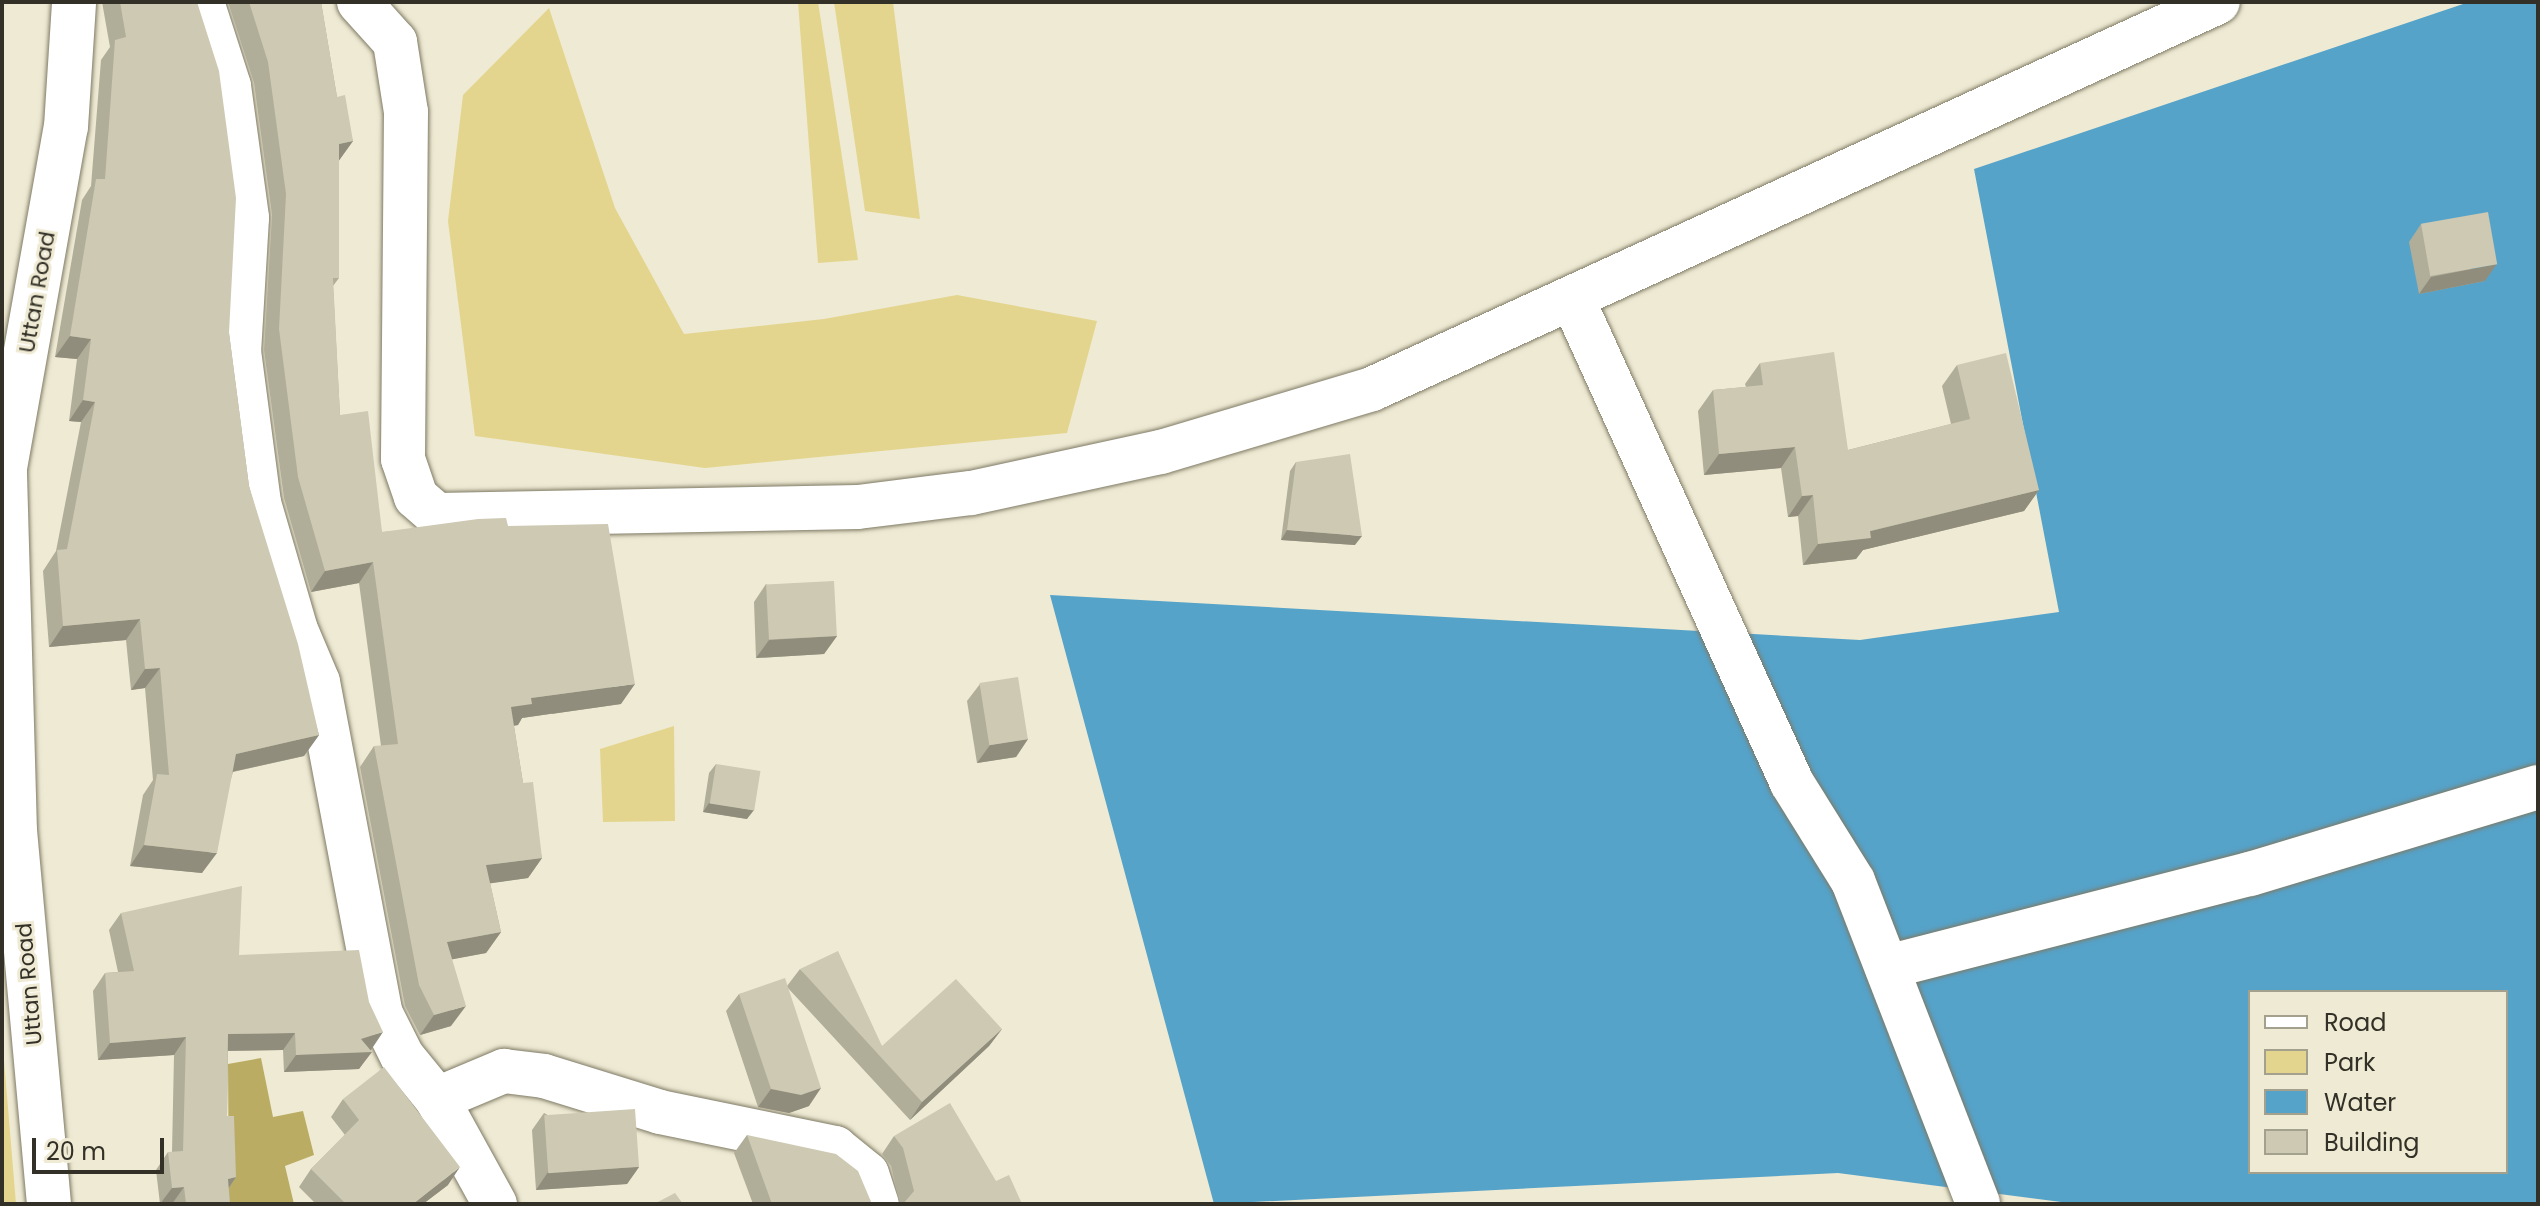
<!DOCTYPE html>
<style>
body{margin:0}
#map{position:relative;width:2540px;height:1206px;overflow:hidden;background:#efead3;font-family:Poppins,sans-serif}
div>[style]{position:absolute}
.green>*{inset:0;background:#e3d58d}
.forest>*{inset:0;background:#bbac63}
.water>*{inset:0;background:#56a3ca}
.roads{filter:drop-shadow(0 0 2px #7e7a65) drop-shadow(0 0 2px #7e7a65)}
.street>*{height:44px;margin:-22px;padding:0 22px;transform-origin:22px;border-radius:22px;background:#fff}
.secondary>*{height:44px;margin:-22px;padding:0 22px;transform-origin:22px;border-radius:22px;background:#fff}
.wall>*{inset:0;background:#b0ad99}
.shaded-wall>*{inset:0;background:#908d7d}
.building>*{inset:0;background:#cdc9b2;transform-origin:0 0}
span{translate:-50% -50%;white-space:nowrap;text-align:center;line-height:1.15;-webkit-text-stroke:6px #efead3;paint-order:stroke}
.street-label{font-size:22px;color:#323027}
.frame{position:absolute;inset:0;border:4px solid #323027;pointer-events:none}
.legend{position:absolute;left:2248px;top:990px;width:260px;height:184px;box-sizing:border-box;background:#efead3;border:2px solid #a3a08e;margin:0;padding:10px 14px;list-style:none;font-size:24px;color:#323027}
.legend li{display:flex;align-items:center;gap:16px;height:40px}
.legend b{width:40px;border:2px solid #a3a08e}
.scale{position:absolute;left:32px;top:1138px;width:132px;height:36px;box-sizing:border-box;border:4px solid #323027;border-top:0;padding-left:10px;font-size:24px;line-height:28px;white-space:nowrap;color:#323027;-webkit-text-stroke:6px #efead3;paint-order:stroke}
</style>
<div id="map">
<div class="green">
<div style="clip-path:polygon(798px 2px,818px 2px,858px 260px,818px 263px)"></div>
<div style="clip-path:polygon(834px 2px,893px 2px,920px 219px,865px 211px)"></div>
<div style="clip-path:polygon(549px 8px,615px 208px,684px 334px,824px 319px,957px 295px,1097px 321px,1067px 433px,705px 468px,475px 436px,448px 221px,463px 95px)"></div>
<div style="clip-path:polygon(674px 726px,675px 821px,603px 822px,600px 749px)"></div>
<div style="clip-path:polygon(2px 1036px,16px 1204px,2px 1204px)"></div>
</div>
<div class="forest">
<div style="clip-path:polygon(261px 1058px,273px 1117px,303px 1111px,314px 1155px,285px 1166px,294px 1204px,229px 1204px,228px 1064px)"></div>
</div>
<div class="water">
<div style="clip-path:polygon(evenodd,2469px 2px,2538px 2px,2538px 1204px,2077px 1204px,1838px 1173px,1214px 1204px,1050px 595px,1860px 640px,2059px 612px,1974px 169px,2469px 2px,2250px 992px,2506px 992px,2506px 1172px,2250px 1172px,2250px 992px)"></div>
</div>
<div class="roads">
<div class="street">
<div style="left:202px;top:2px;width:88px;rotate:72.2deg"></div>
<div style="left:229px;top:86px;width:133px;rotate:82.2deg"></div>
<div style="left:247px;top:218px;width:133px;rotate:93.4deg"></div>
<div style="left:239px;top:351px;width:153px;rotate:82.5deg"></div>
<div style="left:259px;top:503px;width:132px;rotate:73.8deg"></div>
<div style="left:296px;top:630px;width:56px;rotate:67.1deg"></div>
<div style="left:318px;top:682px;width:338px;rotate:79.3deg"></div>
<div style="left:381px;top:1014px;width:47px;rotate:63.4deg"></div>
<div style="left:402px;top:1056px;width:55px;rotate:50.9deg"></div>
<div style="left:437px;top:1099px;width:120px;rotate:61.1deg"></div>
<div style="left:359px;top:2px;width:54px;rotate:48deg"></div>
<div style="left:395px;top:42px;width:71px;rotate:81.1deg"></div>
<div style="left:406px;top:112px;width:347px;rotate:90.5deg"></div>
<div style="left:403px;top:459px;width:40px;rotate:71.1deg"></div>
<div style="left:416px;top:497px;width:28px;rotate:41deg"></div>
<div style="left:437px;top:515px;width:421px;rotate:-1.1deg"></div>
<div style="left:858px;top:507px;width:114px;rotate:-7.1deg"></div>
<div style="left:971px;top:493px;width:194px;rotate:-12.2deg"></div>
<div style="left:1161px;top:452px;width:220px;rotate:-16.6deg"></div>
<div style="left:1372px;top:389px;width:930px;rotate:-24.58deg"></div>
<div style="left:1573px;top:300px;width:530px;rotate:65.61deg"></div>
<div style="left:1792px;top:783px;width:115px;rotate:58.1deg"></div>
<div style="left:1853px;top:881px;width:346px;rotate:68.8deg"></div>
<div style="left:1887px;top:967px;width:375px;rotate:-14.4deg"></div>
<div style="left:2250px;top:874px;width:301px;rotate:-16.8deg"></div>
<div style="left:437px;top:1099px;width:73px;rotate:-22.7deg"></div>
<div style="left:504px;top:1071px;width:40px;rotate:7.1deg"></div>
<div style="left:544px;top:1076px;width:121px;rotate:17.2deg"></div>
<div style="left:660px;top:1112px;width:179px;rotate:11.6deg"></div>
<div style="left:835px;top:1148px;width:41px;rotate:39.1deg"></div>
<div style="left:867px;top:1174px;width:32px;rotate:72deg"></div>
</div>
<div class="secondary">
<div style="left:49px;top:1204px;width:374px;rotate:-95.2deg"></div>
<div style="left:15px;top:832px;width:364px;rotate:-91.6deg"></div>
<div style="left:5px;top:468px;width:346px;rotate:-79.9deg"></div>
<div style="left:66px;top:127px;width:125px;rotate:-86.3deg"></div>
</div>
</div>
<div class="wall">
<div style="clip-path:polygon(102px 2px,197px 2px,229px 333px,249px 486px,319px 735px,304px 756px,233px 772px,202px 873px,130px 866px,143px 795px,153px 780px,145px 688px,131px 690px,126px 640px,49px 647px,43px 571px,56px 551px,81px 422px,69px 421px,77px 359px,55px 357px,82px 200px,91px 186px,101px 60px,110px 47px)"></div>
<div style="clip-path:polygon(228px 2px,321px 2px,337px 97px,353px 141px,339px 160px,339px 278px,333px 286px,340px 415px,382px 532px,508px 526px,621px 704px,522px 718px,518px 725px,514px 726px,523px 783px,542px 858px,528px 878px,490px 883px,501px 932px,486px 953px,452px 959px,451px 1026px,420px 1035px,405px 1006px,360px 767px,374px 746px,381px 746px,359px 583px,311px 592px,284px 498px,264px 350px,272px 215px,254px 83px)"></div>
<div style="clip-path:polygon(2421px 224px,2485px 281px,2419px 294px,2409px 242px)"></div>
<div style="clip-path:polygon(1760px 363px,1848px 450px,1951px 424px,1942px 386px,1957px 365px,2039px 490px,2024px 511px,1863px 550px,1856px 559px,1803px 565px,1798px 516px,1788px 517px,1781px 468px,1704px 475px,1698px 411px,1713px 390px,1746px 387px,1745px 384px)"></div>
<div style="clip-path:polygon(1296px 462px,1355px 545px,1281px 540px,1290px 471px)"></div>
<div style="clip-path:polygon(766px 584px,837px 636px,824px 654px,756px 658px,754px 602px)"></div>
<div style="clip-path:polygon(980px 684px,1028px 739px,1016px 757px,977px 763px,967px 701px)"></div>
<div style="clip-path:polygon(716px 764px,747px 819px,703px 812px,709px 773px)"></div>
<div style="clip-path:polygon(121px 913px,239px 955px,371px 1050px,359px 1069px,284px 1072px,283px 1050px,228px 1051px,227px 1116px,236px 1177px,229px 1188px,230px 1204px,160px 1204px,156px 1170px,168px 1152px,172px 1152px,174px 1055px,98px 1060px,93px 991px,105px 973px,118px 972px,109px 930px)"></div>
<div style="clip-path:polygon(800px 969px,882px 1046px,1002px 1029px,989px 1046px,910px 1120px,787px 987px,809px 1106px,789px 1113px,758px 1107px,726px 1011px,739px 994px,787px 986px)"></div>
<div style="clip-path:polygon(343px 1099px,448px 1185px,423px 1204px,316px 1204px,299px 1187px,311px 1169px,345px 1135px,331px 1117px)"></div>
<div style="clip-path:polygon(544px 1113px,639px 1167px,627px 1184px,536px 1190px,532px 1130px)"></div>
<div style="clip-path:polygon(747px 1135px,872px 1204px,753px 1204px,734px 1153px)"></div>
<div style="clip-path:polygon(894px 1136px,996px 1181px,1022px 1204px,900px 1204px,891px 1166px,882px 1154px)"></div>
</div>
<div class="shaded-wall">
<div style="clip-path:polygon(353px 141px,338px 162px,339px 144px)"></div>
<div style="clip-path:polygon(2497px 264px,2485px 281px,2419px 294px,2431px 277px)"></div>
<div style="clip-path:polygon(70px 336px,91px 339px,77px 359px,55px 357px)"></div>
<div style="clip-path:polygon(83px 400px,95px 402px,81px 422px,69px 421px)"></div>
<div style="clip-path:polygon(1795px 447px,1781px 468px,1704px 475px,1719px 454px)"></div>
<div style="clip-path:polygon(2039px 490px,2024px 511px,1863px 550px,1856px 559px,1803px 565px,1818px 544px)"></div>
<div style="clip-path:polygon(1813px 495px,1798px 516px,1788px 517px,1802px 496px)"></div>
<div style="clip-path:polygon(1287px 530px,1362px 536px,1355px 545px,1281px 540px)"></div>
<div style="clip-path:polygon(373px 562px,359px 583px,311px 592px,325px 571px)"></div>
<div style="clip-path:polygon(140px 619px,126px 640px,49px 647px,63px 626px)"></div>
<div style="clip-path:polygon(837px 636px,824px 654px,756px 658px,769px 640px)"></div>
<div style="clip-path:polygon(160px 668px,145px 688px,131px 690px,145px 669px)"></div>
<div style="clip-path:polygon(635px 684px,621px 704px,522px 718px,518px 725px,496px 728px,511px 707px,531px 698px)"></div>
<div style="clip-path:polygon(319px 735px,304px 756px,222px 774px,236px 754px)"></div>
<div style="clip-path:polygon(1028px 739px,1016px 757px,977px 763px,990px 745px)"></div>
<div style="clip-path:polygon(709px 803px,754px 810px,747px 819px,703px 812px)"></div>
<div style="clip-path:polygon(144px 845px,217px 853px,202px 873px,130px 866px)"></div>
<div style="clip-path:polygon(542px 858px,528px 878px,472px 886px,486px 865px)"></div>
<div style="clip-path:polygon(501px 932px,486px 953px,433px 963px,447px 942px)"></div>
<div style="clip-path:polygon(466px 1006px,451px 1026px,420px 1035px,434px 1015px)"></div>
<div style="clip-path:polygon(1002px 1029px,989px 1046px,910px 1120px,922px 1102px)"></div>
<div style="clip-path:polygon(383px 1032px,371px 1050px,361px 1052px,372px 1052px,359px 1069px,284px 1072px,296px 1055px)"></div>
<div style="clip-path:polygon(295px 1033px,283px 1050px,216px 1051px,228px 1034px)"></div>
<div style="clip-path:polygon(186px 1037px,174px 1055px,98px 1060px,110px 1043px)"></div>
<div style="clip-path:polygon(821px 1088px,809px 1106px,789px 1113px,758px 1107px,771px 1089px)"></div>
<div style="clip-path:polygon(460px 1167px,448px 1185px,423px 1204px,413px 1204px)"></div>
<div style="clip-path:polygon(639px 1167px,627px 1184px,536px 1190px,548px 1172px)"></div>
<div style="clip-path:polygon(236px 1177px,224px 1195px,228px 1179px)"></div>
<div style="clip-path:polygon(184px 1187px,172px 1204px,160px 1204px,172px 1188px)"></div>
</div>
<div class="building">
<div style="clip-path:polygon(120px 2px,197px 2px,219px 71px,236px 198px,229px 333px,249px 486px,298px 644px,319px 735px,236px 754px,217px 853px,144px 845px,157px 774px,169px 775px,160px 668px,145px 669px,140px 619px,63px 626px,57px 550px,67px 549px,95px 402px,83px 400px,91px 339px,70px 336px,96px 179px,105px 179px,115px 40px,126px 37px)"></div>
<div style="clip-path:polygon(249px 2px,321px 2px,337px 97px,345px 95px,353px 141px,339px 144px,339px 278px,333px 278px,340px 415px,368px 411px,382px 532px,478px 519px,506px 518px,508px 526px,608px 524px,635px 684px,531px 698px,532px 704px,511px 707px,523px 783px,533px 782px,542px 858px,486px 865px,501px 932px,447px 942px,466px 1006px,434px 1015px,419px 985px,374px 746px,398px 744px,373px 562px,325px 571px,298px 477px,279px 329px,286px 194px,268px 62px)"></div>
<div style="left:2488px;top:212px;width:53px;height:68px;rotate:80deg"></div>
<div style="clip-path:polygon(1834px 352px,1848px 450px,1970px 419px,1957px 365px,2006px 353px,2039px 490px,1870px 531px,1871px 538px,1818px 544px,1813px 495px,1802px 496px,1795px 447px,1719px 454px,1713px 390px,1763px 385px,1760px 363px)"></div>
<div style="clip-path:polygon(1350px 454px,1362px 536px,1287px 530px,1296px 462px)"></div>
<div style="left:834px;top:581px;width:55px;height:68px;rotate:87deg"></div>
<div style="left:1018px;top:677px;width:63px;height:39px;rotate:81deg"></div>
<div style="left:716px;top:764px;width:45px;height:40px;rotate:9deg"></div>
<div style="clip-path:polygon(242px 886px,239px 955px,359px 950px,369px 1002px,383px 1032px,361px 1039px,372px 1052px,296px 1055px,295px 1033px,228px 1034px,227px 1116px,234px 1116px,236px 1177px,228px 1179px,230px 1204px,186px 1204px,184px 1187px,172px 1188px,168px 1152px,183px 1151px,186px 1037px,110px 1043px,105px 973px,134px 971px,121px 913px)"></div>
<div style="clip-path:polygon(838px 951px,882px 1046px,956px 979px,1002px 1029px,922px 1102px,800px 969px)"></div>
<div style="clip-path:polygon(785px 978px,821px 1088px,801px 1095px,771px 1089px,739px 994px)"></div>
<div style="clip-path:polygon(384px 1067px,460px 1167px,413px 1204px,346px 1204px,311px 1169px,359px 1120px,343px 1099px)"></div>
<div style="clip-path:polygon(950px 1103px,996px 1181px,1009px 1175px,1022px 1204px,903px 1204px,914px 1191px,903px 1148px,894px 1136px)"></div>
<div style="left:635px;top:1109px;width:58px;height:91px;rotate:86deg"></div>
<div style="clip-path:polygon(747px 1135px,836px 1154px,858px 1171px,872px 1204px,772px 1204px)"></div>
<div style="clip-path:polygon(675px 1193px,683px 1204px,654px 1204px)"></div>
</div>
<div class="street-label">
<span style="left:37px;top:292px;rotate:-80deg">Uttan Road</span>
<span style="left:29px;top:984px;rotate:-95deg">Uttan Road</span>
</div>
<div class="frame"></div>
<ul class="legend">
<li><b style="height:10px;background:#fff"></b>Road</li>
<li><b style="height:22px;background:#e3d58d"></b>Park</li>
<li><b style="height:22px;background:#56a3ca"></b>Water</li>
<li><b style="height:22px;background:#cdc9b2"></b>Building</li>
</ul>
<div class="scale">20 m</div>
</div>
